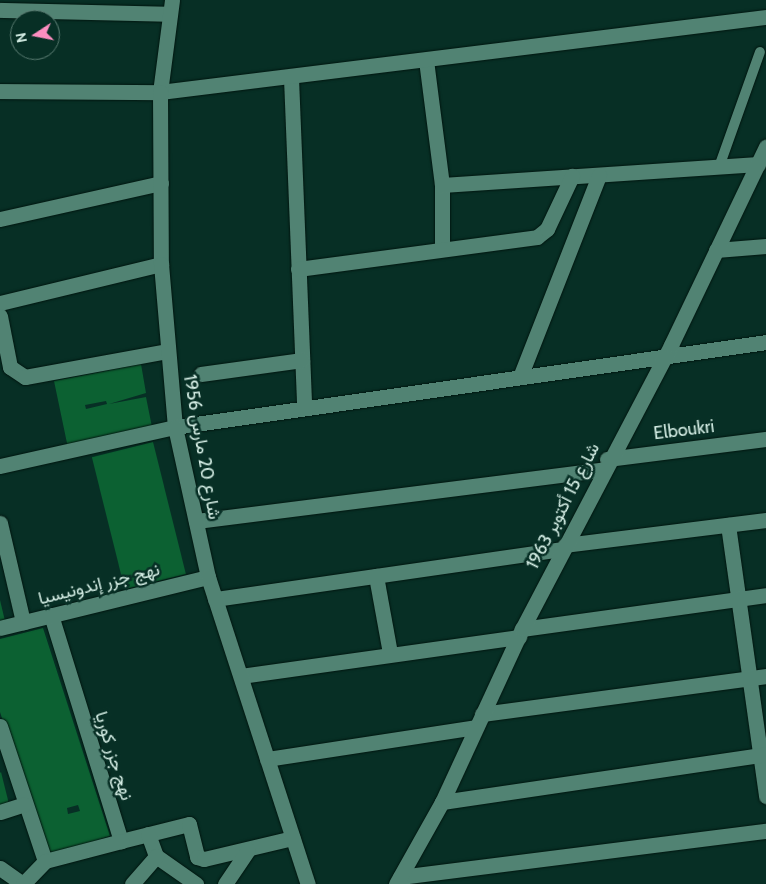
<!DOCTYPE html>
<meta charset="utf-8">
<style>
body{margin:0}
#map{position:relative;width:766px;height:884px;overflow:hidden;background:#072f25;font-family:Cabin,Vazirmatn,sans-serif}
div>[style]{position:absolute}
.building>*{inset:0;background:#0c6132;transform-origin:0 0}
.roads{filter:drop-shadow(0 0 1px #00150f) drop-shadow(0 0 1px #00150f)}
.service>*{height:10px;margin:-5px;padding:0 5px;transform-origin:5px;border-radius:5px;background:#518373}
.minor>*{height:15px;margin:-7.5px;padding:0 7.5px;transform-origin:7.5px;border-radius:7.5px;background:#518373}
.tertiary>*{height:15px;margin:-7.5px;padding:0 7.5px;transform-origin:7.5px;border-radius:7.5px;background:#518373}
span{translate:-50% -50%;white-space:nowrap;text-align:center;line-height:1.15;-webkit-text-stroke:5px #072f25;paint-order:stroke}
.street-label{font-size:18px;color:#d6efe6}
.north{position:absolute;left:10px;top:10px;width:50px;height:50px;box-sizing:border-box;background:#072f25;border:1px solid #5a7c72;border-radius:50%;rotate:259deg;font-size:14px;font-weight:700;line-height:20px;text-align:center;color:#d6efe6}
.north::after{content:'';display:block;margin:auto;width:18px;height:22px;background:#fd8ec0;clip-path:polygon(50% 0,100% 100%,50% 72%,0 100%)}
</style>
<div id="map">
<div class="building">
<div style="clip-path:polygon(evenodd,141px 364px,146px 393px,109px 404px,146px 397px,152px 427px,68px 448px,54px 381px,141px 364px,106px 401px,107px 404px,86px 409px,85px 405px,106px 401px)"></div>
<div style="left:153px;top:442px;width:136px;height:63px;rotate:76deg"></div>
<div style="clip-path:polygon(0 600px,5px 621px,0 622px)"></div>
<div style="clip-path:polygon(evenodd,43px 628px,110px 836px,55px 854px,46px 853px,0 712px,0 639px,43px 628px,78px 805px,80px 811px,68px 814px,67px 808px,78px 805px)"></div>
<div style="clip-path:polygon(1px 772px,9px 804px,0 807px,0 773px)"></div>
</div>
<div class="roads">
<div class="service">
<div style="left:719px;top:167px;width:122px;rotate:-70.4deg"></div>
</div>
<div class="minor">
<div style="left:0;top:10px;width:170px;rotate:1.3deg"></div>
<div style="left:426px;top:60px;width:126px;rotate:82.7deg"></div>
<div style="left:442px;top:185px;width:64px;rotate:90deg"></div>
<div style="left:291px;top:78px;width:328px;rotate:87.7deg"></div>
<div style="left:0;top:91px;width:160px;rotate:0.4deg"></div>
<div style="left:160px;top:92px;width:611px;rotate:-7.06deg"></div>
<div style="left:442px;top:185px;width:317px;rotate:-3.8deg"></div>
<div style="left:0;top:219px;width:165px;rotate:-12.6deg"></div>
<div style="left:716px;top:250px;width:50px;rotate:-4.6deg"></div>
<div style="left:298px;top:269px;width:241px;rotate:-7.6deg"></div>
<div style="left:537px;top:237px;width:13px;rotate:-39deg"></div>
<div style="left:547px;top:229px;width:59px;rotate:-64.7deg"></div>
<div style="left:0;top:303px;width:166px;rotate:-13.6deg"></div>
<div style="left:0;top:316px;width:52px;rotate:78.9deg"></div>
<div style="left:10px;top:367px;width:18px;rotate:34deg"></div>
<div style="left:25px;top:377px;width:144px;rotate:-10.4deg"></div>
<div style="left:201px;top:374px;width:102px;rotate:-7.9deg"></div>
<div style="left:520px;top:377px;width:217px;rotate:-68.6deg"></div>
<div style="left:607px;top:459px;width:160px;rotate:-7.2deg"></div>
<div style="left:0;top:466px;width:179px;rotate:-12.6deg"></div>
<div style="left:175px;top:427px;width:597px;rotate:-8.18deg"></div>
<div style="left:196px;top:521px;width:409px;rotate:-7.2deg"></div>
<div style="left:0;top:523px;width:102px;rotate:76.9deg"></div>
<div style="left:728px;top:525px;width:274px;rotate:82deg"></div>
<div style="left:565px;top:545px;width:203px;rotate:-7.1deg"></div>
<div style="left:376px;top:576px;width:78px;rotate:79.7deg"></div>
<div style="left:215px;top:599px;width:351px;rotate:-8.2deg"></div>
<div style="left:51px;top:615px;width:237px;rotate:72.8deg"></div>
<div style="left:121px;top:841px;width:70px;rotate:-14deg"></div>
<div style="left:189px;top:824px;width:34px;rotate:76deg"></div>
<div style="left:197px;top:857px;width:7px;rotate:16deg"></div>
<div style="left:204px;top:859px;width:91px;rotate:-13.3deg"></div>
<div style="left:0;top:628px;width:214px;rotate:-13.8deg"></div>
<div style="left:522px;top:629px;width:246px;rotate:-7.9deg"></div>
<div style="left:241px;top:676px;width:281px;rotate:-8deg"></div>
<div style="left:482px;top:714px;width:287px;rotate:-7.6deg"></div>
<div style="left:0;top:726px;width:142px;rotate:71.6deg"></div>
<div style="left:45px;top:861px;width:79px;rotate:-14.7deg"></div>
<div style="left:267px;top:759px;width:210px;rotate:-8.7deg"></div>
<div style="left:442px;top:802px;width:328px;rotate:-8.4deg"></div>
<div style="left:0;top:812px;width:25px;rotate:-18deg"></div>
<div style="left:148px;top:834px;width:23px;rotate:70deg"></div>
<div style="left:156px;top:856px;width:49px;rotate:35deg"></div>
<div style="left:0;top:868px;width:28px;rotate:35deg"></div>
<div style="left:400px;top:877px;width:369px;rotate:-7.2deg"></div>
<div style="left:23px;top:884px;width:32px;rotate:-46deg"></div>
<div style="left:132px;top:884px;width:37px;rotate:-49deg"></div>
<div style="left:225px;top:884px;width:41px;rotate:-55.9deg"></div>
</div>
<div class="tertiary">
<div style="left:172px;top:0;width:93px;rotate:97.4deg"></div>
<div style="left:160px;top:92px;width:172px;rotate:89.7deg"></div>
<div style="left:161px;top:264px;width:164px;rotate:85.1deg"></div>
<div style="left:175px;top:427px;width:154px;rotate:77.6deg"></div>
<div style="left:208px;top:577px;width:323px;rotate:72deg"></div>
<div style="left:396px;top:884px;width:94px;rotate:-60.7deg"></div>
<div style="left:442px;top:802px;width:191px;rotate:-65.2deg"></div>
<div style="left:522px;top:629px;width:321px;rotate:-62.3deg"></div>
<div style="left:671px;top:345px;width:220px;rotate:-64.4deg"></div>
</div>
</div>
<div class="street-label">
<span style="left:684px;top:430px;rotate:-7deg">Elboukri</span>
<span style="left:202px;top:447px;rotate:80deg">شارع 20 مارس 1956</span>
<span style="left:563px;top:506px;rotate:-63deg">شارع 15 أكتوبر 1963</span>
<span style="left:99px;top:584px;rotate:-14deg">نهج جزر إندونيسيا</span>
<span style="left:114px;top:756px;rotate:73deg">نهج جزر كوريا</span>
</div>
<div class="north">N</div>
</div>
